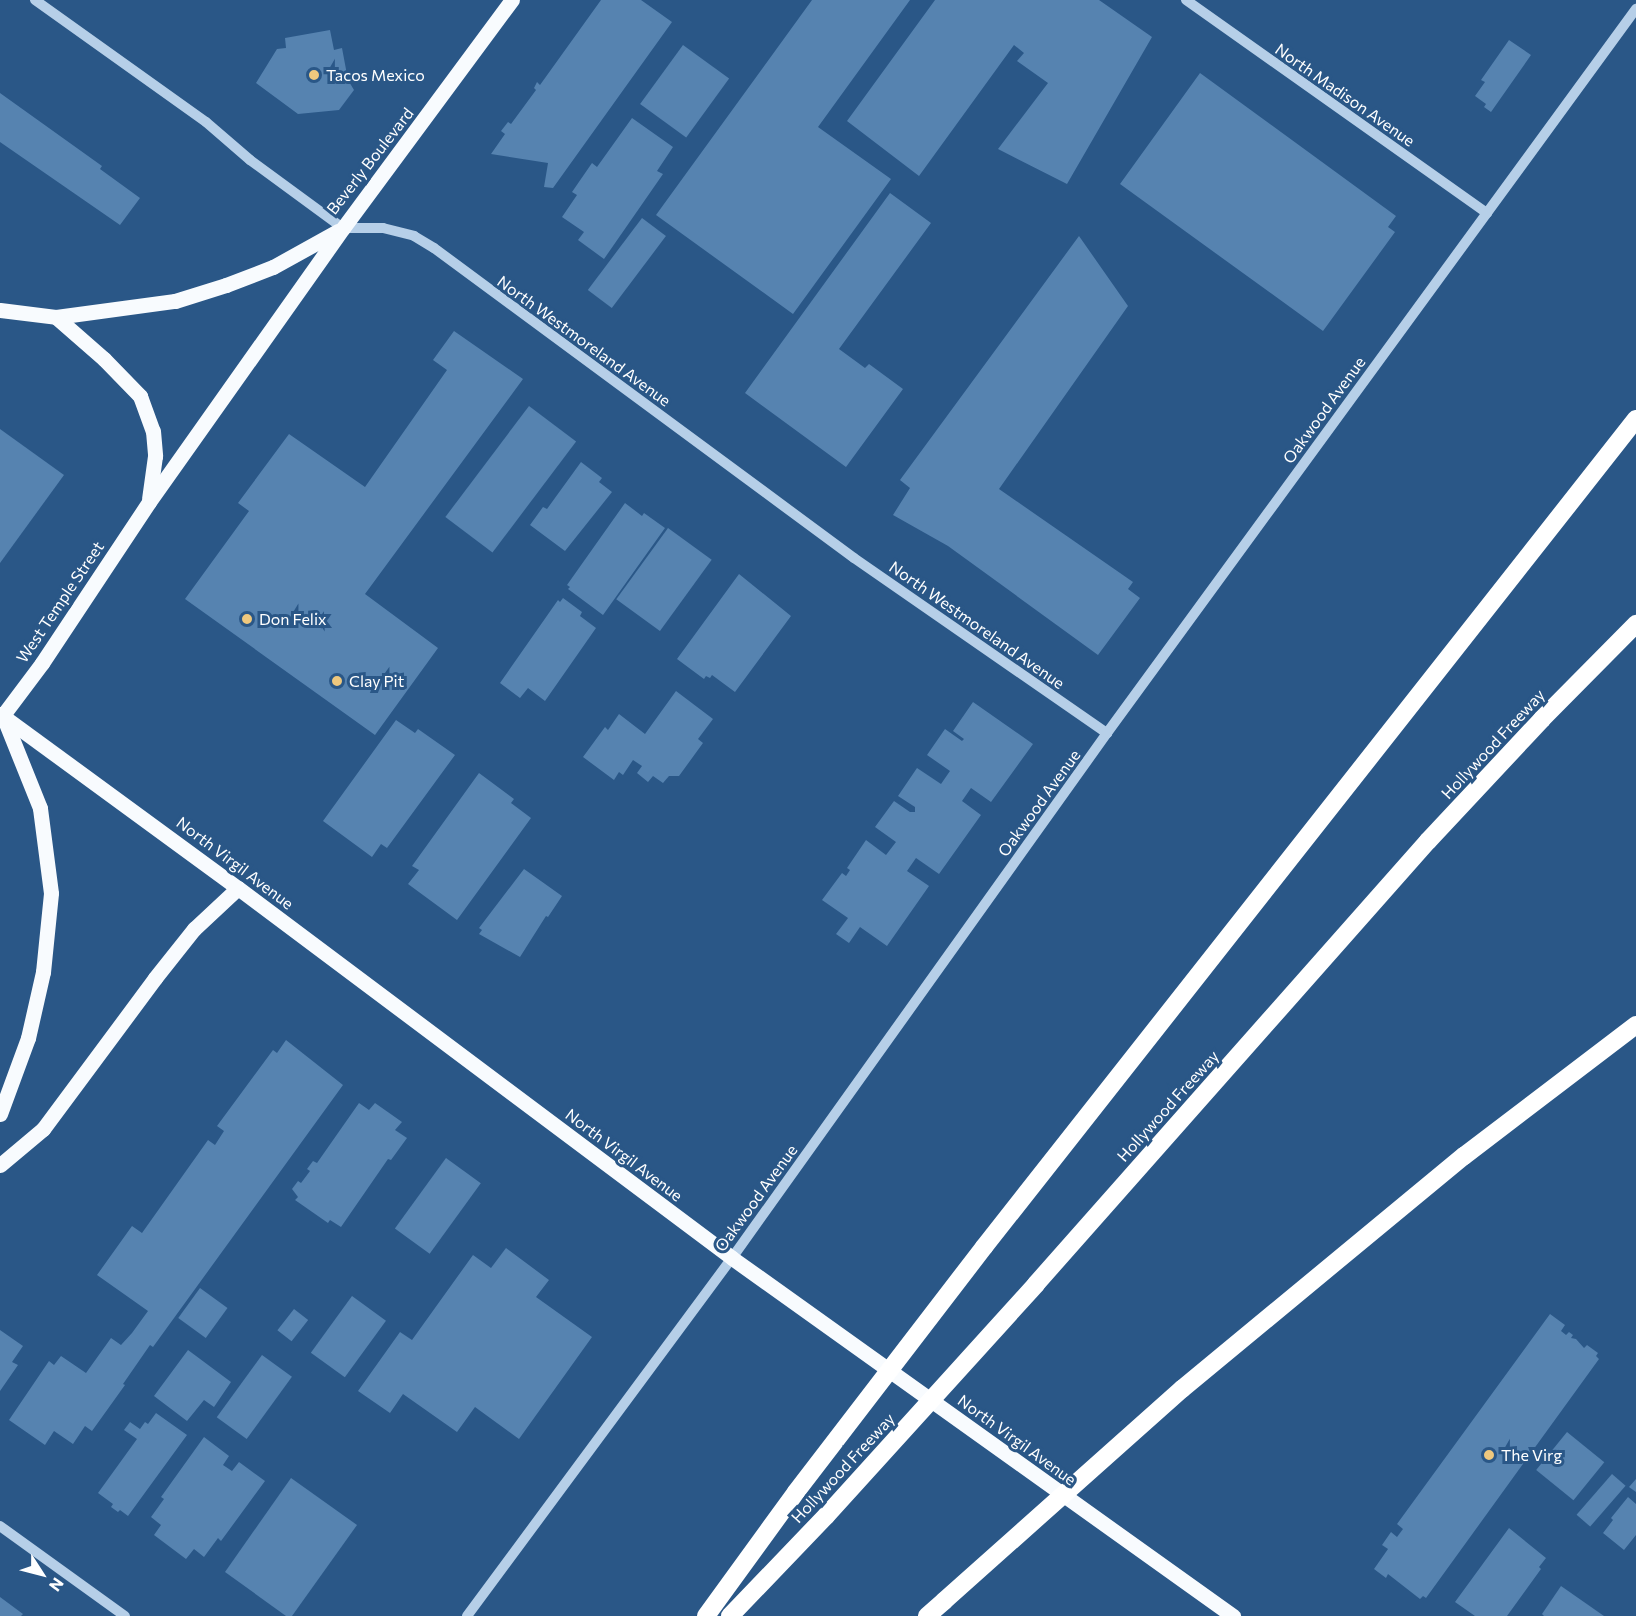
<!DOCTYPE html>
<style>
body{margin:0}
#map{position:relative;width:1636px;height:1616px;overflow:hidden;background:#2a5787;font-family:Commissioner,sans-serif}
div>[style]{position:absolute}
.building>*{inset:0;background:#5683b0;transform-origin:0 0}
.minor>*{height:10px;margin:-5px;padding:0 5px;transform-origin:5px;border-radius:5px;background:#b6cfe8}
.major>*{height:15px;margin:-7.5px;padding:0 7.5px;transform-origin:7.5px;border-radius:7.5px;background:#f8fbfe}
.highway>*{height:18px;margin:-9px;padding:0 9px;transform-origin:9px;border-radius:9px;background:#fff}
.highway-bridge>*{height:18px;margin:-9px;padding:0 9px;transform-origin:9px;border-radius:9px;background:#fff}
.dots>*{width:16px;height:16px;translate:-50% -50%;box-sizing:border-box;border:3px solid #2a5787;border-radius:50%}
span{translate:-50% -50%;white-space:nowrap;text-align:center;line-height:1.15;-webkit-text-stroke:6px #2a5787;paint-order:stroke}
.poi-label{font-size:16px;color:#fff}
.left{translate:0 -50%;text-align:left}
.street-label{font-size:16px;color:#fff}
.north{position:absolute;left:12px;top:1544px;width:60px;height:60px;-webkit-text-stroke:4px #2a5787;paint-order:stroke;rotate:126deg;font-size:16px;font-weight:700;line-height:24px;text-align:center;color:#fff}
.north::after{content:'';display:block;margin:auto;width:21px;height:27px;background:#fff;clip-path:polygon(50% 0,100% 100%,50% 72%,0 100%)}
</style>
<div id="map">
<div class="building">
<div style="clip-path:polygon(601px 0,641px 0,672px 22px,553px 188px,544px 187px,548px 163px,491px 154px,505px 134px,501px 131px,508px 122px,511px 124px,536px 90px,534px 88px,537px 82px,540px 85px)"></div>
<div style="clip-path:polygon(812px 0,910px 0,818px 127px,891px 179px,793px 314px,656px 215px)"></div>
<div style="clip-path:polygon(935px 0,1099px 0,1152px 37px,1067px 184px,998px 149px,1048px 83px,1017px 61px,1024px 53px,1014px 45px,919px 176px,847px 121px)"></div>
<div style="clip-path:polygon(330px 30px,334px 50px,342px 48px,348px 80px,354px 90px,339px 110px,298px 114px,256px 83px,277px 49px,286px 48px,285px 38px)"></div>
<div style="clip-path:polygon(1509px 40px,1531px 55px,1491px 112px,1484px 107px,1486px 104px,1475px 96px,1485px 82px,1481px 80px)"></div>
<div style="left:683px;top:45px;width:57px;height:73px;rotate:36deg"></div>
<div style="clip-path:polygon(1200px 73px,1396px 216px,1388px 227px,1395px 232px,1323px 331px,1120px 184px)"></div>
<div style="clip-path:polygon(0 93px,102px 166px,100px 169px,140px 198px,120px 225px,0 142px)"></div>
<div style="clip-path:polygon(632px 118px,673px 147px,657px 171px,663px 174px,604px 259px,578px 240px,584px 232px,562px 217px,577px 195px,572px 192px,592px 163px,597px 167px)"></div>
<div style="clip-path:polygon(890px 193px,931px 223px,839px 349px,865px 368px,869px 364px,903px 389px,846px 467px,745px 393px)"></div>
<div style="left:642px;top:218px;width:30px;height:90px;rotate:37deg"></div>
<div style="clip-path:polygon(1079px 236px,1128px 306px,999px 489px,1133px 582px,1128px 589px,1140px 598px,1098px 655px,948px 546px,893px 515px,910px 488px,900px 480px)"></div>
<div style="clip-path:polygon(454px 331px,523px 379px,365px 594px,438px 648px,375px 735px,185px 599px,249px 511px,238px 503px,289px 434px,365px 487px,447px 370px,433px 360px)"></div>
<div style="left:529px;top:406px;width:59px;height:139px;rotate:37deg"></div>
<div style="clip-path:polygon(0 429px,64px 475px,0 563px)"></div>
<div style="clip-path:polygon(581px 462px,602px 478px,599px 482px,612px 492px,565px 551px,530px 525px,543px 507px,547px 509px)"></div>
<div style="clip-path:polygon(625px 503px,642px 516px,644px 513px,665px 528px,603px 615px,568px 589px,570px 587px,567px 585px)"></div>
<div style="left:668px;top:528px;width:54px;height:88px;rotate:36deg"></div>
<div style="clip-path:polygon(739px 574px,791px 616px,735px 692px,712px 675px,710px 678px,706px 676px,704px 679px,677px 659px)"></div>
<div style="clip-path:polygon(563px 598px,582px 612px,580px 616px,596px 628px,545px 701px,528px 688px,520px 698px,500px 683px,558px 600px,560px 602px)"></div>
<div style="clip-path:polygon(676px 691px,713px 719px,698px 739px,703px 743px,679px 776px,669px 776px,663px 783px,653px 776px,648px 782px,637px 773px,642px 766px,633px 760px,623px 775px,619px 772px,614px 780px,583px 757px,605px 727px,608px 730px,619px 714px,645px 734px)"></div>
<div style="clip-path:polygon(973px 702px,1033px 744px,991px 802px,971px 788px,962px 801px,981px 815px,939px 874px,916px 858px,907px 871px,929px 886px,887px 946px,860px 927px,849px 943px,836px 934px,848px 918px,822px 900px,842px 873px,846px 876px,850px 870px,847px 868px,866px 840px,886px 855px,896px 842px,875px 827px,894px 801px,910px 812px,915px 812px,915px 807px,898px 796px,917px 768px,941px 784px,950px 771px,927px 755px,945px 729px,962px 741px,964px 739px,953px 731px)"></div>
<div style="clip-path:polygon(396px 720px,415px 733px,418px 729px,455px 755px,387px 848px,381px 844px,372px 857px,323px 821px)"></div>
<div style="clip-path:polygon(479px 773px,514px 799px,511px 803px,531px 818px,457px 920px,408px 884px,419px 870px,412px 866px)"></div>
<div style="clip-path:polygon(524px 869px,562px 896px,548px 917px,546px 916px,520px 957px,479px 934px,482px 930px,479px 928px)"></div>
<div style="clip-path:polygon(286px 1040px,343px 1085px,153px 1347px,150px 1345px,123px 1384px,125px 1385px,92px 1431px,85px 1426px,73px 1444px,54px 1431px,45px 1445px,9px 1420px,49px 1361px,54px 1365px,61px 1356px,86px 1373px,111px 1338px,121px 1345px,132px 1333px,148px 1311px,97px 1275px,132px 1226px,142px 1233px,208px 1140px,215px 1145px,224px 1131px,217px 1126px,273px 1050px,277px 1053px)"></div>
<div style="clip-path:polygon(359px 1103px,369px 1110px,375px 1103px,402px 1122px,395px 1130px,407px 1138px,391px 1160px,388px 1159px,341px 1227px,330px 1220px,328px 1223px,295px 1200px,298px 1197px,292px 1189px,298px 1181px,301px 1183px,310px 1171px,307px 1169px,313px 1161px,317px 1163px)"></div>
<div style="left:446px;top:1158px;width:43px;height:87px;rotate:36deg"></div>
<div style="clip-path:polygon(506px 1248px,549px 1280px,536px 1297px,592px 1337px,519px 1439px,475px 1407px,457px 1432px,403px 1394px,390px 1413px,358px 1391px,400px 1332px,412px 1340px,473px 1255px,491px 1268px)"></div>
<div style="left:200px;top:1288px;width:34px;height:37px;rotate:36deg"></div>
<div style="left:352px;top:1296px;width:42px;height:70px;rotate:36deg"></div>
<div style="left:294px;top:1309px;width:18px;height:27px;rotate:38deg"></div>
<div style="clip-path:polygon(1550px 1314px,1565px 1325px,1561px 1331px,1566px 1335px,1569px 1332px,1573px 1335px,1571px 1338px,1576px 1339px,1584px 1348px,1587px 1345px,1598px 1353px,1596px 1356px,1599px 1359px,1426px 1598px,1423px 1596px,1420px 1599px,1388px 1574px,1386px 1578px,1374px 1569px,1388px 1549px,1382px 1545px,1391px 1532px,1397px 1537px,1403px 1529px,1397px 1524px)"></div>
<div style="clip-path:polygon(0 1330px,23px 1346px,12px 1362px,18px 1365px,0 1391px)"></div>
<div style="clip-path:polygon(188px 1350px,231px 1382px,214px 1407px,204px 1400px,187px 1421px,154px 1396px)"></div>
<div style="left:262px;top:1355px;width:37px;height:77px;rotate:36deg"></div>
<div style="clip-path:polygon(156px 1413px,187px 1435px,128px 1516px,120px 1510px,118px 1512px,111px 1507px,113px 1504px,98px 1493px,137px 1439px,124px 1430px,130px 1422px,140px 1429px,145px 1422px,148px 1424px)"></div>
<div style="left:1567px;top:1432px;width:48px;height:49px;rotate:39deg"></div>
<div style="clip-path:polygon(204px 1437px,229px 1456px,223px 1465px,232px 1471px,239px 1462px,265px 1481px,221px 1541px,218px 1538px,204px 1557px,194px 1549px,186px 1559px,154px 1535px,161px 1525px,151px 1517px,164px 1499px,161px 1497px)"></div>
<div style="left:1612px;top:1474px;width:18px;height:54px;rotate:41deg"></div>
<div style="clip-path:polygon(291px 1478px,357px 1525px,292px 1616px,286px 1616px,225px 1572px)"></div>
<div style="clip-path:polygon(1636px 1479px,1636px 1492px,1629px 1487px)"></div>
<div style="clip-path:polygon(1628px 1497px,1636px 1504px,1636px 1535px,1624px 1550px,1603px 1533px,1613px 1520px,1611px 1518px)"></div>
<div style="clip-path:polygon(1509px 1528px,1546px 1558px,1539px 1567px,1541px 1569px,1507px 1616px,1475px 1616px,1455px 1602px)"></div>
<div style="clip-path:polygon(1561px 1586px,1604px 1616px,1544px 1616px,1542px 1614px)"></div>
<div style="clip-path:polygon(0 1597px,23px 1614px,21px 1616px,0 1616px)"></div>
</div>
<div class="minor">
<div style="left:35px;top:0;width:210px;rotate:35.5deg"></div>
<div style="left:206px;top:122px;width:58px;rotate:40.8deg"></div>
<div style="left:250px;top:160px;width:115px;rotate:36.2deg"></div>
<div style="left:343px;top:228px;width:40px"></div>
<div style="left:383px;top:228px;width:32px;rotate:14deg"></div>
<div style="left:414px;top:236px;width:23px;rotate:31deg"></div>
<div style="left:434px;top:248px;width:522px;rotate:36.43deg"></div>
<div style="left:854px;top:558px;width:308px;rotate:34.7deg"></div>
<div style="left:1186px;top:0;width:369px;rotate:35.3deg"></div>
<div style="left:0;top:1526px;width:154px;rotate:35.8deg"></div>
<div style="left:467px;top:1616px;width:445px;rotate:-53.5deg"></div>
<div style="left:732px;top:1258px;width:645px;rotate:-54.46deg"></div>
<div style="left:1107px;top:733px;width:897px;rotate:-53.85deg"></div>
</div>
<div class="major">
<div style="left:0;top:310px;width:56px;rotate:7.1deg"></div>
<div style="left:56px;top:317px;width:120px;rotate:-7.7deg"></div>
<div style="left:175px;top:301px;width:53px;rotate:-17.4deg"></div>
<div style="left:226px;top:285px;width:50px;rotate:-21deg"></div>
<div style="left:273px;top:267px;width:74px;rotate:-29deg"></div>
<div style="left:56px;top:317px;width:64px;rotate:41.2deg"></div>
<div style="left:104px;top:359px;width:52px;rotate:45.8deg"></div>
<div style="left:140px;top:396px;width:37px;rotate:70deg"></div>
<div style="left:153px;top:431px;width:25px;rotate:85deg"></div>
<div style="left:155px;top:456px;width:43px;rotate:97.9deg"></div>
<div style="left:0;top:714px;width:295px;rotate:36.2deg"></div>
<div style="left:238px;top:888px;width:617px;rotate:36.83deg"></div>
<div style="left:732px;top:1258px;width:616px;rotate:35.55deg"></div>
<div style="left:0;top:719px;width:70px;rotate:-53.1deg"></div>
<div style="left:42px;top:663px;width:193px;rotate:-56.4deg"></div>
<div style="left:149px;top:502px;width:336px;rotate:-54.7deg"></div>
<div style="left:343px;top:228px;width:284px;rotate:-53.5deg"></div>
<div style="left:0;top:1114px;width:81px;rotate:-69.8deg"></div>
<div style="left:28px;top:1038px;width:68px;rotate:-77.2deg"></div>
<div style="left:43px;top:972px;width:79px;rotate:-84.2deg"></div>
<div style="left:51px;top:893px;width:86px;rotate:-97.4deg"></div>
<div style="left:40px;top:808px;width:99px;rotate:-111.9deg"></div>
<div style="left:0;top:1165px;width:56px;rotate:-39.9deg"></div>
<div style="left:43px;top:1129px;width:188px;rotate:-53.4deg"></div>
<div style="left:155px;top:978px;width:63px;rotate:-51.5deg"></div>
<div style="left:194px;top:929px;width:60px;rotate:-43deg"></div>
</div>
<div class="highway">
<div style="left:984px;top:1247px;width:1054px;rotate:-51.78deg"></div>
<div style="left:1036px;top:1284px;width:592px;rotate:-48.5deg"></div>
<div style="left:1428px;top:841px;width:167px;rotate:-46.9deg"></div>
<div style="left:1542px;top:719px;width:134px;rotate:-45.3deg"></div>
<div style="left:1182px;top:1389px;width:366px;rotate:-39.6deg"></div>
<div style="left:1464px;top:1156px;width:216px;rotate:-37.3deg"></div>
<div style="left:706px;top:1616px;width:153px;rotate:-54deg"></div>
<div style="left:730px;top:1616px;width:139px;rotate:-46.2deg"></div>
<div style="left:927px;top:1616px;width:23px;rotate:-41deg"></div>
</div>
<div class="highway-bridge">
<div style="left:796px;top:1492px;width:309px;rotate:-52.5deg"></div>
<div style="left:826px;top:1516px;width:313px;rotate:-47.8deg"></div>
<div style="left:944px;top:1601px;width:319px;rotate:-41.7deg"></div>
</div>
<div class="dots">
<div style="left:314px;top:75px;background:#eec87e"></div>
<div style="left:247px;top:619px;background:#eec87e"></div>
<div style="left:337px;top:681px;background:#eec87e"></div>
<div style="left:1489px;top:1455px;background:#eec87e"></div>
</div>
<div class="poi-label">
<span class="left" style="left:326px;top:75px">Tacos Mexico</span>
<span class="left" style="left:259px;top:619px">Don Felix</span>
<span class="left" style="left:349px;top:681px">Clay Pit</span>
<span class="left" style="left:1501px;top:1455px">The Virg</span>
</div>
<div class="street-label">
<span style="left:1345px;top:95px;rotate:35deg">North Madison Avenue</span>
<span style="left:370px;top:161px;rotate:-52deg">Beverly Boulevard</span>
<span style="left:584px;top:341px;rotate:36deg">North Westmoreland Avenue</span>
<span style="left:1324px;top:410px;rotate:-54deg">Oakwood Avenue</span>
<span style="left:60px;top:602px;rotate:-56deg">West Temple Street</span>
<span style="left:977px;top:625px;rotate:35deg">North Westmoreland Avenue</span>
<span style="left:1493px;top:744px;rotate:-47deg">Hollywood Freeway</span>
<span style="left:1039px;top:803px;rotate:-54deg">Oakwood Avenue</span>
<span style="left:235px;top:863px;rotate:37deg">North Virgil Avenue</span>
<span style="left:1168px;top:1106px;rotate:-48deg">Hollywood Freeway</span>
<span style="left:624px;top:1155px;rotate:37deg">North Virgil Avenue</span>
<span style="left:756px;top:1198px;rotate:-54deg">Oakwood Avenue</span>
<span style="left:1017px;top:1440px;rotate:36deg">North Virgil Avenue</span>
<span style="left:843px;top:1468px;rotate:-47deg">Hollywood Freeway</span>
</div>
<div class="north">N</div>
</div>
